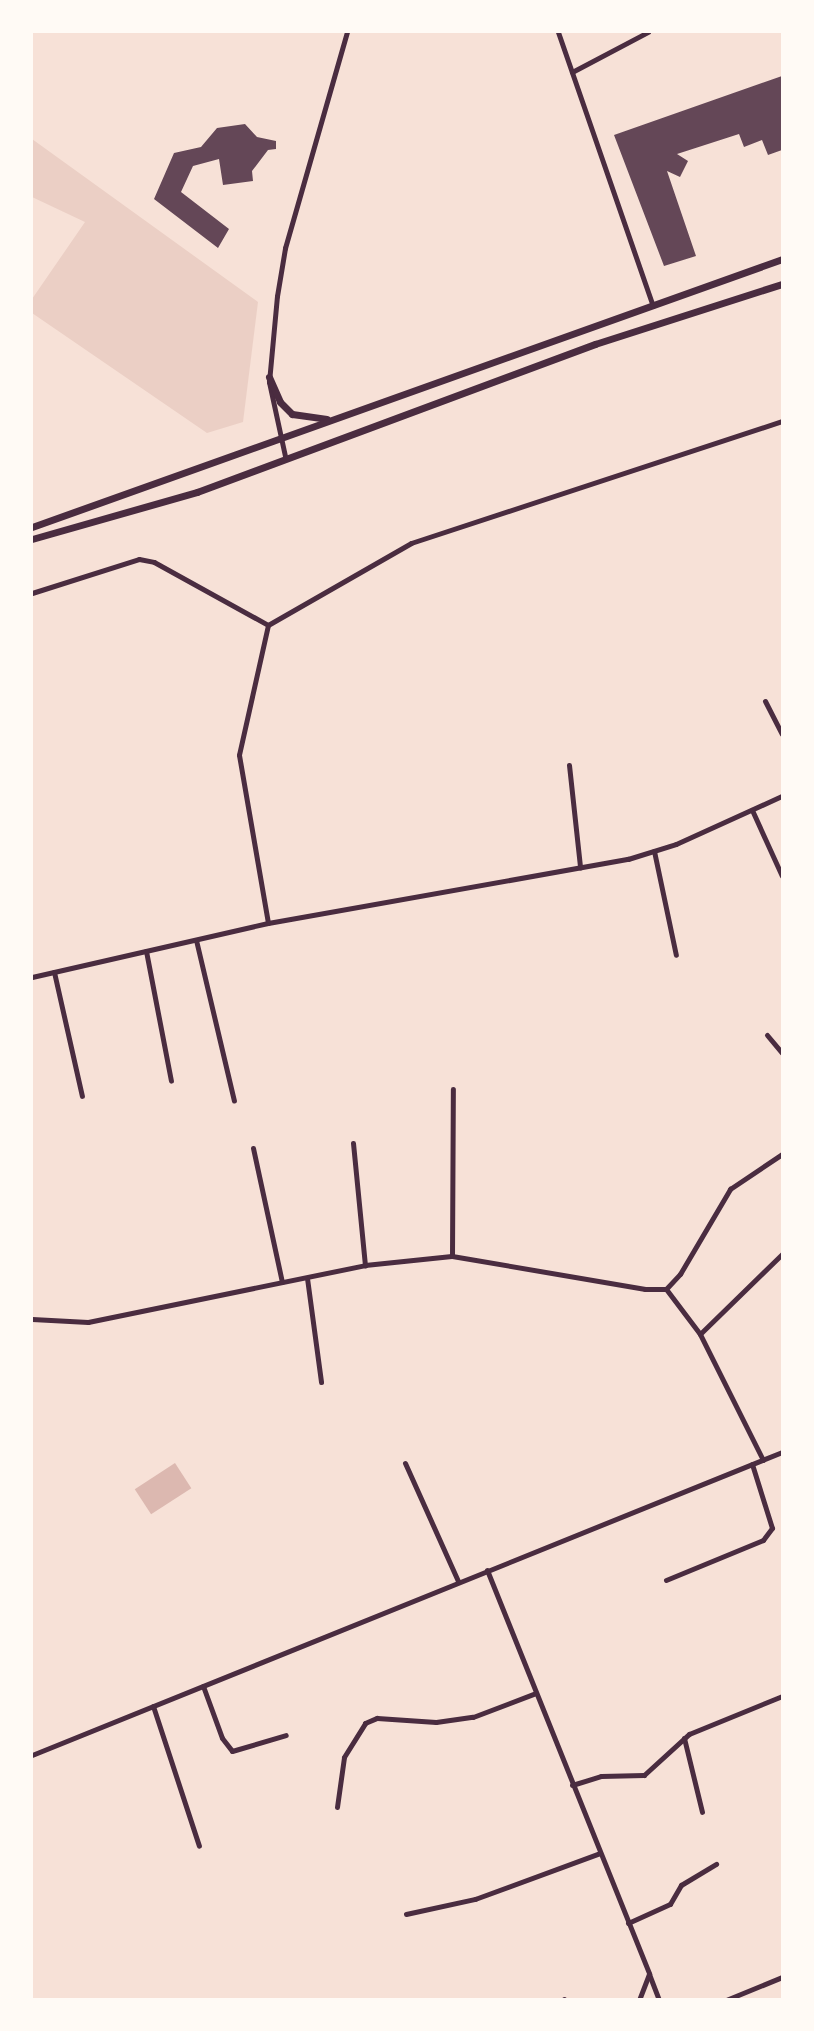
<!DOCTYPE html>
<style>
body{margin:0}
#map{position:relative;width:814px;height:2031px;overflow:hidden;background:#f7e1d7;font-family:Figtree,sans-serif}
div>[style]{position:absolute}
.green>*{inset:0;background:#ebcfc5}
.water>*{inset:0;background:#dcb8b0;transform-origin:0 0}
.building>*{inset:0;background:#644757}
.minor>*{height:5px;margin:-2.5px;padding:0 2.5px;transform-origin:2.5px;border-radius:2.5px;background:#4a2c40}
.tertiary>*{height:7px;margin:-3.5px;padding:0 3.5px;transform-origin:3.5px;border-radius:3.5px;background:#4a2c40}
span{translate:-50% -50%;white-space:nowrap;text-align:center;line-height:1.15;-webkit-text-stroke:5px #fffaf5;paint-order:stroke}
.frame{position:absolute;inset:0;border:33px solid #fffaf5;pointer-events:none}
</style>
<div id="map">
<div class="green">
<div style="clip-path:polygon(32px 139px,258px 302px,243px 422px,207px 433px,32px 313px,32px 299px,85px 222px,32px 197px)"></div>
</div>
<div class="water">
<div style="left:175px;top:1463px;width:30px;height:48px;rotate:57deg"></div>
</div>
<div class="building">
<div style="clip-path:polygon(782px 76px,782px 150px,768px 155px,762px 140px,744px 147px,739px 134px,677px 154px,688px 161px,680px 177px,667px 171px,696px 256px,664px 266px,614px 135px)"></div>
<div style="clip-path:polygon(245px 124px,257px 137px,276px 141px,276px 149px,268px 150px,252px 171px,253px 181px,223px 185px,219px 159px,193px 166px,181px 192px,229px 229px,218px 248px,154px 199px,174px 153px,201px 147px,217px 128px)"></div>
</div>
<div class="minor">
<div style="left:558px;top:32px;width:290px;rotate:70.9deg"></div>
<div style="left:572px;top:72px;width:86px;rotate:-27.8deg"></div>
<div style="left:285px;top:456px;width:76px;rotate:-102.2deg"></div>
<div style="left:269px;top:382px;width:86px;rotate:-84.7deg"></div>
<div style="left:277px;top:296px;width:49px;rotate:-80.5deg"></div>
<div style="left:285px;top:248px;width:225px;rotate:-74deg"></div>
<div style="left:32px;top:593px;width:112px;rotate:-17.6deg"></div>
<div style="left:139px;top:559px;width:15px;rotate:11deg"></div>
<div style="left:154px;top:562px;width:130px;rotate:28.9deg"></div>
<div style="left:268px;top:625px;width:165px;rotate:-29.8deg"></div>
<div style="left:411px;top:543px;width:391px;rotate:-18.2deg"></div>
<div style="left:268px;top:625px;width:133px;rotate:102.6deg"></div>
<div style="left:239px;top:755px;width:170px;rotate:80.2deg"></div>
<div style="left:765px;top:701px;width:37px;rotate:63deg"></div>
<div style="left:569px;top:765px;width:103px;rotate:83.8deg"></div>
<div style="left:752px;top:810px;width:72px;rotate:65.6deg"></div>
<div style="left:654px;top:851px;width:106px;rotate:78.1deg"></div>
<div style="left:196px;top:940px;width:165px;rotate:76.7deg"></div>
<div style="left:146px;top:951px;width:132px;rotate:79.1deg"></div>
<div style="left:54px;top:972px;width:127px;rotate:77.3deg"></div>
<div style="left:32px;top:977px;width:242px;rotate:-12.9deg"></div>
<div style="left:268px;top:923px;width:366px;rotate:-10.1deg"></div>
<div style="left:628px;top:859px;width:50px;rotate:-17.4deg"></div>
<div style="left:676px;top:844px;width:116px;rotate:-24.4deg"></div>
<div style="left:767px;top:1035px;width:23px;rotate:50deg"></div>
<div style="left:353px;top:1143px;width:123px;rotate:84.4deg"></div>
<div style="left:253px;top:1148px;width:137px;rotate:77.8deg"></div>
<div style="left:452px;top:1256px;width:167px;rotate:-89.7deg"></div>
<div style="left:307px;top:1278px;width:105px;rotate:82.3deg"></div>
<div style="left:32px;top:1319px;width:56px;rotate:3.1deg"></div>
<div style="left:88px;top:1322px;width:283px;rotate:-11.6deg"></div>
<div style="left:365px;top:1265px;width:87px;rotate:-5.9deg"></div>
<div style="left:452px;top:1256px;width:196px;rotate:9.7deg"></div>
<div style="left:645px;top:1289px;width:21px"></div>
<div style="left:700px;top:1334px;width:115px;rotate:-44.3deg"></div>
<div style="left:763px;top:1460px;width:141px;rotate:-116.6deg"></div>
<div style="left:700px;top:1334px;width:56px;rotate:-127.1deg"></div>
<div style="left:666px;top:1289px;width:21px;rotate:-47deg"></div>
<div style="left:680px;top:1274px;width:99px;rotate:-59.5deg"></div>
<div style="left:730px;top:1189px;width:63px;rotate:-33.9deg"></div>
<div style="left:405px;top:1463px;width:129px;rotate:65.8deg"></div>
<div style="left:487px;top:1570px;width:435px;rotate:68.1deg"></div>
<div style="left:649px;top:1974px;width:28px;rotate:111deg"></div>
<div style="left:666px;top:1580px;width:105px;rotate:-22.4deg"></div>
<div style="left:763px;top:1540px;width:15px;rotate:-53deg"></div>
<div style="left:772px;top:1528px;width:67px;rotate:-107.4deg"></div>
<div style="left:203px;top:1686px;width:55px;rotate:69.9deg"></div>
<div style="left:222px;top:1738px;width:16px;rotate:52deg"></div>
<div style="left:232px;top:1751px;width:56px;rotate:-16.5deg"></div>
<div style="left:153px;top:1706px;width:147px;rotate:71.8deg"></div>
<div style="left:684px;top:1738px;width:76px;rotate:76.3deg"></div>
<div style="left:32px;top:1755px;width:809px;rotate:-22deg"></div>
<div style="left:572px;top:1785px;width:30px;rotate:-17deg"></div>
<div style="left:601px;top:1776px;width:43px;rotate:-1.3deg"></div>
<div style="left:644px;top:1775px;width:61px;rotate:-42.3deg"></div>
<div style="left:689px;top:1734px;width:100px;rotate:-22.2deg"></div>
<div style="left:337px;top:1807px;width:50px;rotate:-82deg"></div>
<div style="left:344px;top:1757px;width:40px;rotate:-58deg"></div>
<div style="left:365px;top:1723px;width:13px;rotate:-23deg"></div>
<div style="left:377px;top:1718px;width:59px;rotate:3.9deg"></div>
<div style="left:436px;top:1722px;width:37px;rotate:-8deg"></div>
<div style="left:473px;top:1717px;width:67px;rotate:-20.9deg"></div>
<div style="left:406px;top:1914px;width:71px;rotate:-12.3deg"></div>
<div style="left:475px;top:1899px;width:133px;rotate:-20.2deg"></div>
<div style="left:628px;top:1923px;width:46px;rotate:-24.3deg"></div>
<div style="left:670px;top:1904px;width:22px;rotate:-60deg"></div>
<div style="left:681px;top:1885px;width:41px;rotate:-31deg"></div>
<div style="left:649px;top:1974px;width:28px;rotate:69deg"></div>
<div style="left:564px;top:2000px;width:1px;rotate:-90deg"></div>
<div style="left:726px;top:2000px;width:61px;rotate:-22.3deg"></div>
</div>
<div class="tertiary">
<div style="left:269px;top:377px;width:27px;rotate:66deg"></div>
<div style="left:280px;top:402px;width:17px;rotate:45deg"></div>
<div style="left:292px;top:414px;width:35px;rotate:8deg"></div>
<div style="left:32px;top:527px;width:796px;rotate:-19.66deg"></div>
<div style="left:32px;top:539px;width:172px;rotate:-15.9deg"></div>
<div style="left:197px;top:492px;width:425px;rotate:-20.4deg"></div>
<div style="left:595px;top:344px;width:196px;rotate:-17.8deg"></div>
</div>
<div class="frame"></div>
</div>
